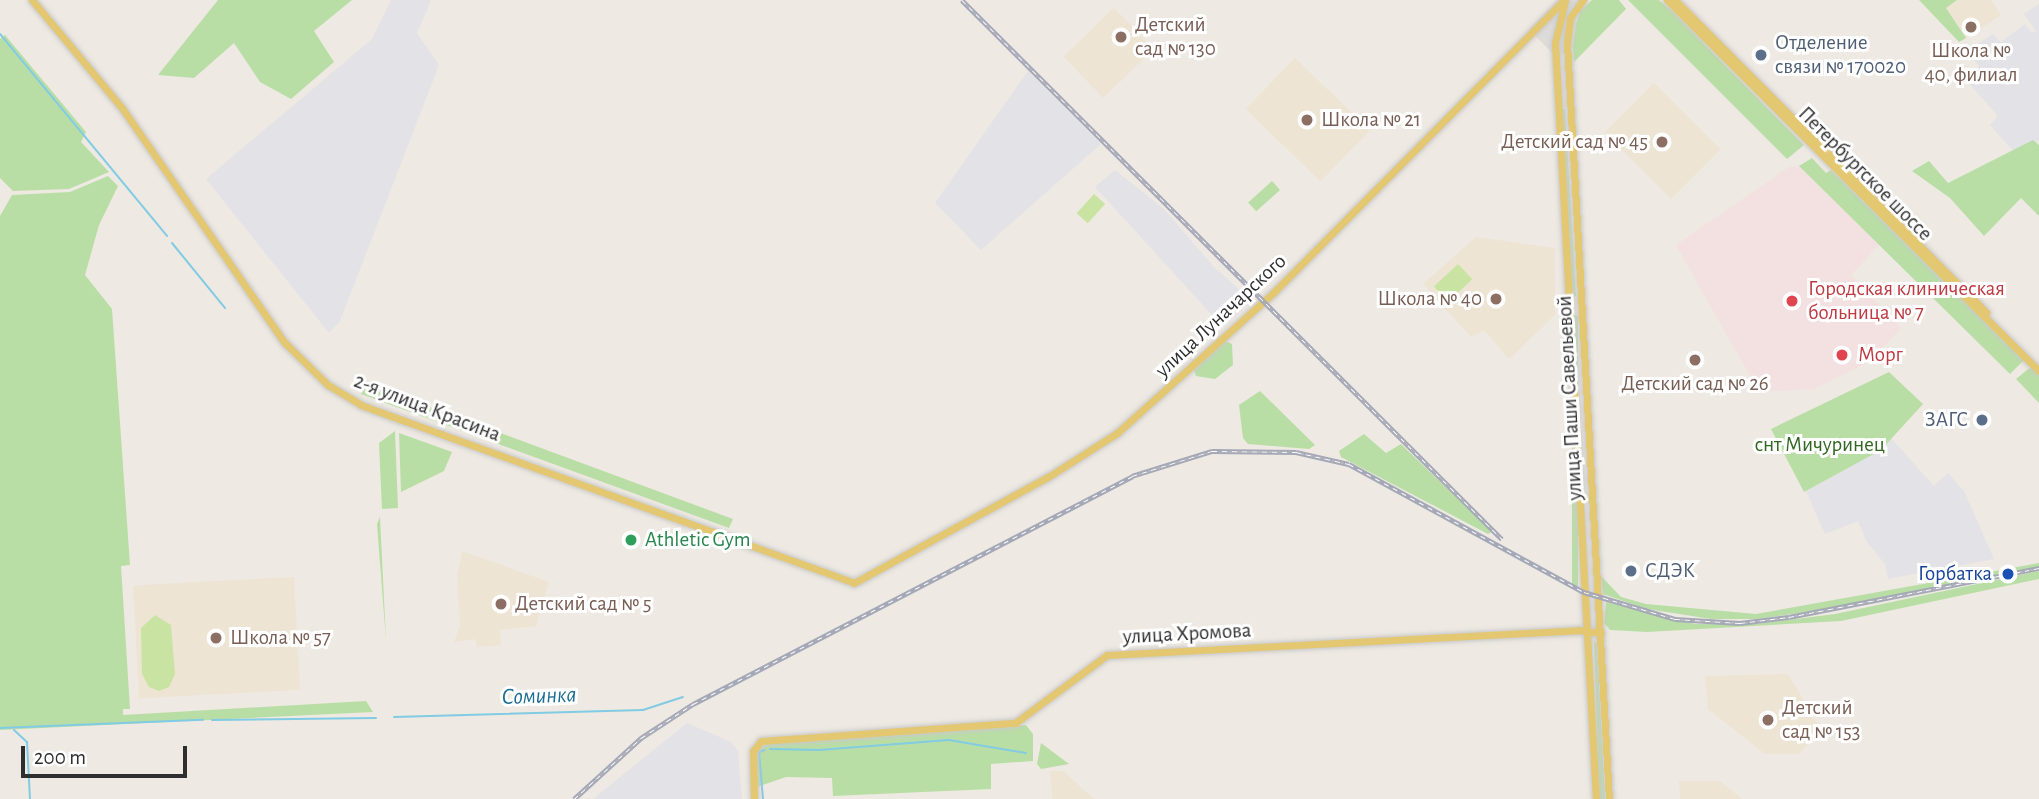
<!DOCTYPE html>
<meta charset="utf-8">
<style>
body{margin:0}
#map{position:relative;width:2039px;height:799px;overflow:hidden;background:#eee9e2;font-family:"Alegreya Sans",sans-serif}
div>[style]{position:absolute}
.industrial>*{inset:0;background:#e3e2e7}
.education>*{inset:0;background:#ede4d4;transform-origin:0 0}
.medical>*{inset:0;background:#f3e1e2}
.green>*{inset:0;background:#b9dea5;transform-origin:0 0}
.pitch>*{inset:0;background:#c9e4a2;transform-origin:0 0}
.plaza>*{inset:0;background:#dedcd9}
.stream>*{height:2px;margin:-1px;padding:0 1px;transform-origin:1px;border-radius:1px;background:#81cbe4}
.roads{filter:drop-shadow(0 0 2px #c9c9c9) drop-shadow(0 0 2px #c9c9c9)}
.major>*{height:7px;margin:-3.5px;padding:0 3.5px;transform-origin:3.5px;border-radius:3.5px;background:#e4c771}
.rail>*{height:4.5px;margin-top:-2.25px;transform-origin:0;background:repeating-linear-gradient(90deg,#fff 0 5px,#a5a8b6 0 10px);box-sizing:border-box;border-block:2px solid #a5a8b6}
.dots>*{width:19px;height:19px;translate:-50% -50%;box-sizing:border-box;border:4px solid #fff;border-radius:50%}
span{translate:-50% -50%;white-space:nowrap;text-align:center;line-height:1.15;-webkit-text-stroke:6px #fff;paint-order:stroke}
.education-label{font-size:21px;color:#785e54}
.left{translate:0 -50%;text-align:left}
.right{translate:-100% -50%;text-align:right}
.service-label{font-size:21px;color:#4e5e75}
.street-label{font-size:21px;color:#2e2e2e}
.health-label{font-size:21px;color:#be3a42}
.park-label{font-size:21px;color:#326623}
.leisure-label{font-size:21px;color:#27864d}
.transit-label{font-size:21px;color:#164399}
.water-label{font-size:23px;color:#1c6d94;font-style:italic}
.scale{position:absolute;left:21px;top:746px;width:166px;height:32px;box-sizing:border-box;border:4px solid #2e2e2e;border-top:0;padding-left:9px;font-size:21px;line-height:24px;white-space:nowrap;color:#2e2e2e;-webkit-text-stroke:5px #fff;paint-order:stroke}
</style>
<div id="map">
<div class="industrial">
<div style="clip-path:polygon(391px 0,431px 0,417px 33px,439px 65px,340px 321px,329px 333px,206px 179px,372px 39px)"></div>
<div style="clip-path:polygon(2039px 4px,2039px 140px,2018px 156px,1990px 125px,1998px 116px,1966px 80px,1979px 66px,1966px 51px,1993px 34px,2001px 42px,2025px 24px,2032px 33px,2036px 31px,2024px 14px)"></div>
<div style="clip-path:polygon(1028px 71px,1101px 144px,981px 250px,935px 203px)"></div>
<div style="clip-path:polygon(1115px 170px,1164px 209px,1214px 267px,1252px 301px,1223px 327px,1095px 187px)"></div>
<div style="clip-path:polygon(1891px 438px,1934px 486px,1948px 473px,1964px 491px,1994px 559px,1888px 579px,1885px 564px,1866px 541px,1858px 521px,1825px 534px,1806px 491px,1881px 450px)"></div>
<div style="clip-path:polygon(687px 723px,731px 742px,738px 751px,742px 799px,593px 799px)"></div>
</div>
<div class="education">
<div style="clip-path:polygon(1957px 0,1991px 0,2001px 15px,1966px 38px,1945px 8px)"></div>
<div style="left:1114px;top:8px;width:57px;height:70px;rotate:46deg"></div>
<div style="left:1295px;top:58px;width:104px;height:71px;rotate:44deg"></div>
<div style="left:1654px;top:83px;width:94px;height:70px;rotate:45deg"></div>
<div style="clip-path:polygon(1476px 237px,1555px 248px,1555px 315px,1509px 359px,1484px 330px,1471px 337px,1423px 284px)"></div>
<div style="clip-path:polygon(462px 551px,549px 582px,536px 626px,500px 630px,501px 645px,477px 647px,475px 639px,454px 642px,460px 626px,457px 578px)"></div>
<div style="left:294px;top:577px;width:113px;height:161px;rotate:87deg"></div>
<div style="clip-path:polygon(1788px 674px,1821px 730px,1799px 754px,1765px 754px,1708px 709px,1705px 676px)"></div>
<div style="clip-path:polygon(1050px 771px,1063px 771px,1094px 799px,1052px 799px)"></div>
<div style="clip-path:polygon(1679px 781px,1720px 781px,1742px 799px,1680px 799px)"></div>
</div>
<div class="medical">
<div style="clip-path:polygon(1799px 166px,1879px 245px,1851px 275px,1901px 328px,1871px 361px,1814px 389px,1759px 392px,1676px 245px,1789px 167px)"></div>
</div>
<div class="green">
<div style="clip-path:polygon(218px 0,352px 0,314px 31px,334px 62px,291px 99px,260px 82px,234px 43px,194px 78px,158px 75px)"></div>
<div style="clip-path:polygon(1592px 0,1619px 0,1626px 9px,1574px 62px,1572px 36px,1580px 11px)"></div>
<div style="clip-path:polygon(1628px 0,1659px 0,1672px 11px,1804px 145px,1787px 159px)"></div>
<div style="clip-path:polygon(1919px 0,1957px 0,1946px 8px,1966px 38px,1959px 42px)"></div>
<div style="clip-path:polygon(5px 35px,86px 132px,81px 142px,109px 172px,69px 189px,13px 191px,0 178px,0 39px)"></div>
<div style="clip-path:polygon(1565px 109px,1576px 296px,1573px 298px,1560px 110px)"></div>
<div style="clip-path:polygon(2033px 140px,2039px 145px,2039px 216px,2021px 198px,1984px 236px,1950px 198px,1912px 171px,1929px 161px,1948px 183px)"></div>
<div style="clip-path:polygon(1812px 158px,1826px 173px,1831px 170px,2024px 360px,2010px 374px,1799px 166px)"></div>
<div style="clip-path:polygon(108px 176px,118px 186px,99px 225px,85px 275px,112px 309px,130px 565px,121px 566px,130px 709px,123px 709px,123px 715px,366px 701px,373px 712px,0 730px,0 216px,12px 195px,70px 192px)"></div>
<div style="left:1272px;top:181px;width:12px;height:32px;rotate:48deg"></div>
<div style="left:1572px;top:316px;width:6px;height:272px"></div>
<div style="clip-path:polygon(1225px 341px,1232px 344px,1233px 365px,1215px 379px,1196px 376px,1194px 370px)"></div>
<div style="clip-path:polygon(2032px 366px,2039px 373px,2039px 403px,2016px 379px)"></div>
<div style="clip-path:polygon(1889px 372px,1923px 404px,1881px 450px,1804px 492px,1771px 429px)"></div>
<div style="clip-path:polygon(365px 383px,733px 519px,729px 528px,361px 394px)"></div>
<div style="clip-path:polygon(1260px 391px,1315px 445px,1309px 449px,1248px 444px,1243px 438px,1239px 405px)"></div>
<div style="clip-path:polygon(395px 431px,398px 508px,382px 509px,379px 443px)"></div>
<div style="clip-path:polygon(399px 433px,452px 452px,444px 471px,401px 492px)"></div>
<div style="clip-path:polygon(1364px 434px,1386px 453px,1401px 444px,1492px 532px,1488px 534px,1341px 457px,1339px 451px)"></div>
<div style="clip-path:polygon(380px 517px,386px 641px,377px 524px)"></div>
<div style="clip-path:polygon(2039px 563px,2039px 567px,1830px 609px,1757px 619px,1711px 619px,1647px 609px,1603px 594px,1601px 576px,1621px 597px,1646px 604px,1756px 614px)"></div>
<div style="clip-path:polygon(2039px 571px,2039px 579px,1841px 621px,1647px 632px,1610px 630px,1604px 623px,1606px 602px,1695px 624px,1757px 624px,1835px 614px)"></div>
<div style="clip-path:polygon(1594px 641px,1597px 644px,1605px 799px,1599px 799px)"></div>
<div style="clip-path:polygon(1026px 725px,1033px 734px,1033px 761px,991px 764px,991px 789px,833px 796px,832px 778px,786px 777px,757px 787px,755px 753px,768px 743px)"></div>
<div style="clip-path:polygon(1041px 743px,1069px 764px,1041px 769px,1037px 764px)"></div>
</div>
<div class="pitch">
<div style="left:1094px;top:194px;width:15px;height:26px;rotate:42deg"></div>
<div style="left:1458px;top:264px;width:21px;height:33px;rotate:47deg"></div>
<div style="clip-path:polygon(155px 615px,171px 625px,175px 674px,169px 687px,159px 691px,149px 687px,142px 674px,141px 628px)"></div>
</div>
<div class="plaza">
<div style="clip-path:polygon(1557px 0,1588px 0,1578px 10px,1572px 53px,1551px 52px,1529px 29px)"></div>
</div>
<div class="stream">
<div style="left:0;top:34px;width:262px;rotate:50.4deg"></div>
<div style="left:172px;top:243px;width:84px;rotate:50.8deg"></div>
<div style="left:394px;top:717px;width:249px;rotate:-1.6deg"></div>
<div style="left:643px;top:710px;width:42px;rotate:-18deg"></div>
<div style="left:212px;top:720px;width:164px;rotate:-0.7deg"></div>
<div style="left:0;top:728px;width:203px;rotate:-2.3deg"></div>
<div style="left:14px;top:730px;width:18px;rotate:43deg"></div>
<div style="left:27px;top:742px;width:57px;rotate:87deg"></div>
<div style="left:770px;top:749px;width:49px;rotate:1.2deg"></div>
<div style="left:819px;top:750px;width:130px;rotate:-4.4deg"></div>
<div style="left:949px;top:740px;width:78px;rotate:9.6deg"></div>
<div style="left:763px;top:799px;width:47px;rotate:-94.9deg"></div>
<div style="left:759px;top:752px;width:6px;rotate:-18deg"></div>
</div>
<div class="roads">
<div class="major">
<div style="left:32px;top:0;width:141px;rotate:50.2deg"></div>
<div style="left:122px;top:108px;width:286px;rotate:55.3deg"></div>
<div style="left:285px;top:343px;width:60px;rotate:44.3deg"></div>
<div style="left:328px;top:385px;width:39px;rotate:31deg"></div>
<div style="left:361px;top:405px;width:44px;rotate:20.1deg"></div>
<div style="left:402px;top:420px;width:480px;rotate:19.8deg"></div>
<div style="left:854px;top:583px;width:221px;rotate:-28.7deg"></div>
<div style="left:1048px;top:477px;width:82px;rotate:-32.5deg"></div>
<div style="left:1117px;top:433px;width:210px;rotate:-41.9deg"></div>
<div style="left:1273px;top:293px;width:413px;rotate:-45.2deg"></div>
<div style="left:1583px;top:0;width:22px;rotate:126deg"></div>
<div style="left:1570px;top:18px;width:25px;rotate:97deg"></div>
<div style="left:1567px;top:43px;width:757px;rotate:86.82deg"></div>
<div style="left:1667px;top:0;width:525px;rotate:44.92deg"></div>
<div style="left:1675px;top:0;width:441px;rotate:45.1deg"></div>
<div style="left:1565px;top:1px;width:43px;rotate:103.4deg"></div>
<div style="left:1555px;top:43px;width:757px;rotate:86.9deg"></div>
<div style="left:754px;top:799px;width:48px;rotate:-91.2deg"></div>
<div style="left:753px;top:751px;width:13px;rotate:-51deg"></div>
<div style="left:761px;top:741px;width:255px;rotate:-4.1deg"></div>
<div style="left:1015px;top:723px;width:114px;rotate:-36.5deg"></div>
<div style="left:1107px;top:655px;width:472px;rotate:-3deg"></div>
<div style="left:1578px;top:630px;width:23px;rotate:7deg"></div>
</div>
</div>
<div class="rail">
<div style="left:962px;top:0;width:763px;rotate:44.95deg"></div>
<div style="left:574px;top:799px;width:91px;rotate:-42.3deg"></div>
<div style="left:641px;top:738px;width:62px;rotate:-33.2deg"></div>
<div style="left:693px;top:704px;width:495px;rotate:-27.4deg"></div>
<div style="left:1132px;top:476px;width:84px;rotate:-17.4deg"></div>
<div style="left:1212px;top:451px;width:84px;rotate:0.7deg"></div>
<div style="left:1296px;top:452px;width:54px;rotate:12.8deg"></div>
<div style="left:1349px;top:464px;width:268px;rotate:28.6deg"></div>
<div style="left:1584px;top:592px;width:95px;rotate:16.5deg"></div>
<div style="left:1675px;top:619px;width:65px;rotate:3.5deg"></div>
<div style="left:1740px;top:623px;width:49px;rotate:-7deg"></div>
<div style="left:1789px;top:617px;width:255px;rotate:-11.1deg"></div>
</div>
<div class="dots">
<div style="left:1971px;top:27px;background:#8d6e63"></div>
<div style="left:1121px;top:37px;background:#8d6e63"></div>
<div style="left:1761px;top:55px;background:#5c6f8a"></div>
<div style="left:1307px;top:120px;background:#8d6e63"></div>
<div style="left:1662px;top:142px;background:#8d6e63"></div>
<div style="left:1496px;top:299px;background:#8d6e63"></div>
<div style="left:1792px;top:301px;background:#e0444e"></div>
<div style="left:1842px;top:355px;background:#e0444e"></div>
<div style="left:1695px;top:360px;background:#8d6e63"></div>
<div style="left:1982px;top:420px;background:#5c6f8a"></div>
<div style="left:631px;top:540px;background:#2e9e5b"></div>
<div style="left:1631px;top:571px;background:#5c6f8a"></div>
<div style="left:2008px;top:574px;background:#1a4fb4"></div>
<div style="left:501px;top:604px;background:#8d6e63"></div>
<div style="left:216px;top:638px;background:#8d6e63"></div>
<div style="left:1768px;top:720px;background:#8d6e63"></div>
</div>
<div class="education-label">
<span class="left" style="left:1135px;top:37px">Детский<br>сад № 130</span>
<span style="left:1971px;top:63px">Школа №<br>40, филиал</span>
<span class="left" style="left:1321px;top:120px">Школа № 21</span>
<span class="right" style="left:1648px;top:142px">Детский сад № 45</span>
<span class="right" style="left:1482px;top:299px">Школа № 40</span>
<span style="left:1695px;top:384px">Детский сад № 26</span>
<span class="left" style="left:515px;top:604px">Детский сад № 5</span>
<span class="left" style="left:230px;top:638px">Школа № 57</span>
<span class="left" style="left:1782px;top:720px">Детский<br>сад № 153</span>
</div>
<div class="service-label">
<span class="left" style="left:1775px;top:55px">Отделение<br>связи № 170020</span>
<span class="right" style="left:1968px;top:420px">ЗАГС</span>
<span class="left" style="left:1645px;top:571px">СДЭК</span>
</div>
<div class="street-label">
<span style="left:1865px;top:174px;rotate:45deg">Петербургское шоссе</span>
<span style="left:1221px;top:316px;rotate:-43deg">улица Луначарского</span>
<span style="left:1570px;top:398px;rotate:-93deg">улица Паши Савельевой</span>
<span style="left:427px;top:408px;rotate:21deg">2-я улица Красина</span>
<span style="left:1187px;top:634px;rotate:-3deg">улица Хромова</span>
</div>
<div class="health-label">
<span class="left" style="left:1808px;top:301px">Городская клиническая<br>больница № 7</span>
<span class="left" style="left:1858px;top:355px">Морг</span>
</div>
<div class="park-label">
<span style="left:1820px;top:445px">снт Мичуринец</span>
</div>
<div class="leisure-label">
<span class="left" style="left:645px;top:540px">Athletic Gym</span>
</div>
<div class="transit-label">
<span class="right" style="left:1992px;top:574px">Горбатка</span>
</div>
<div class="water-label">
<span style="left:539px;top:697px;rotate:-2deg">Соминка</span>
</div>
<div class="scale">200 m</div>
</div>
